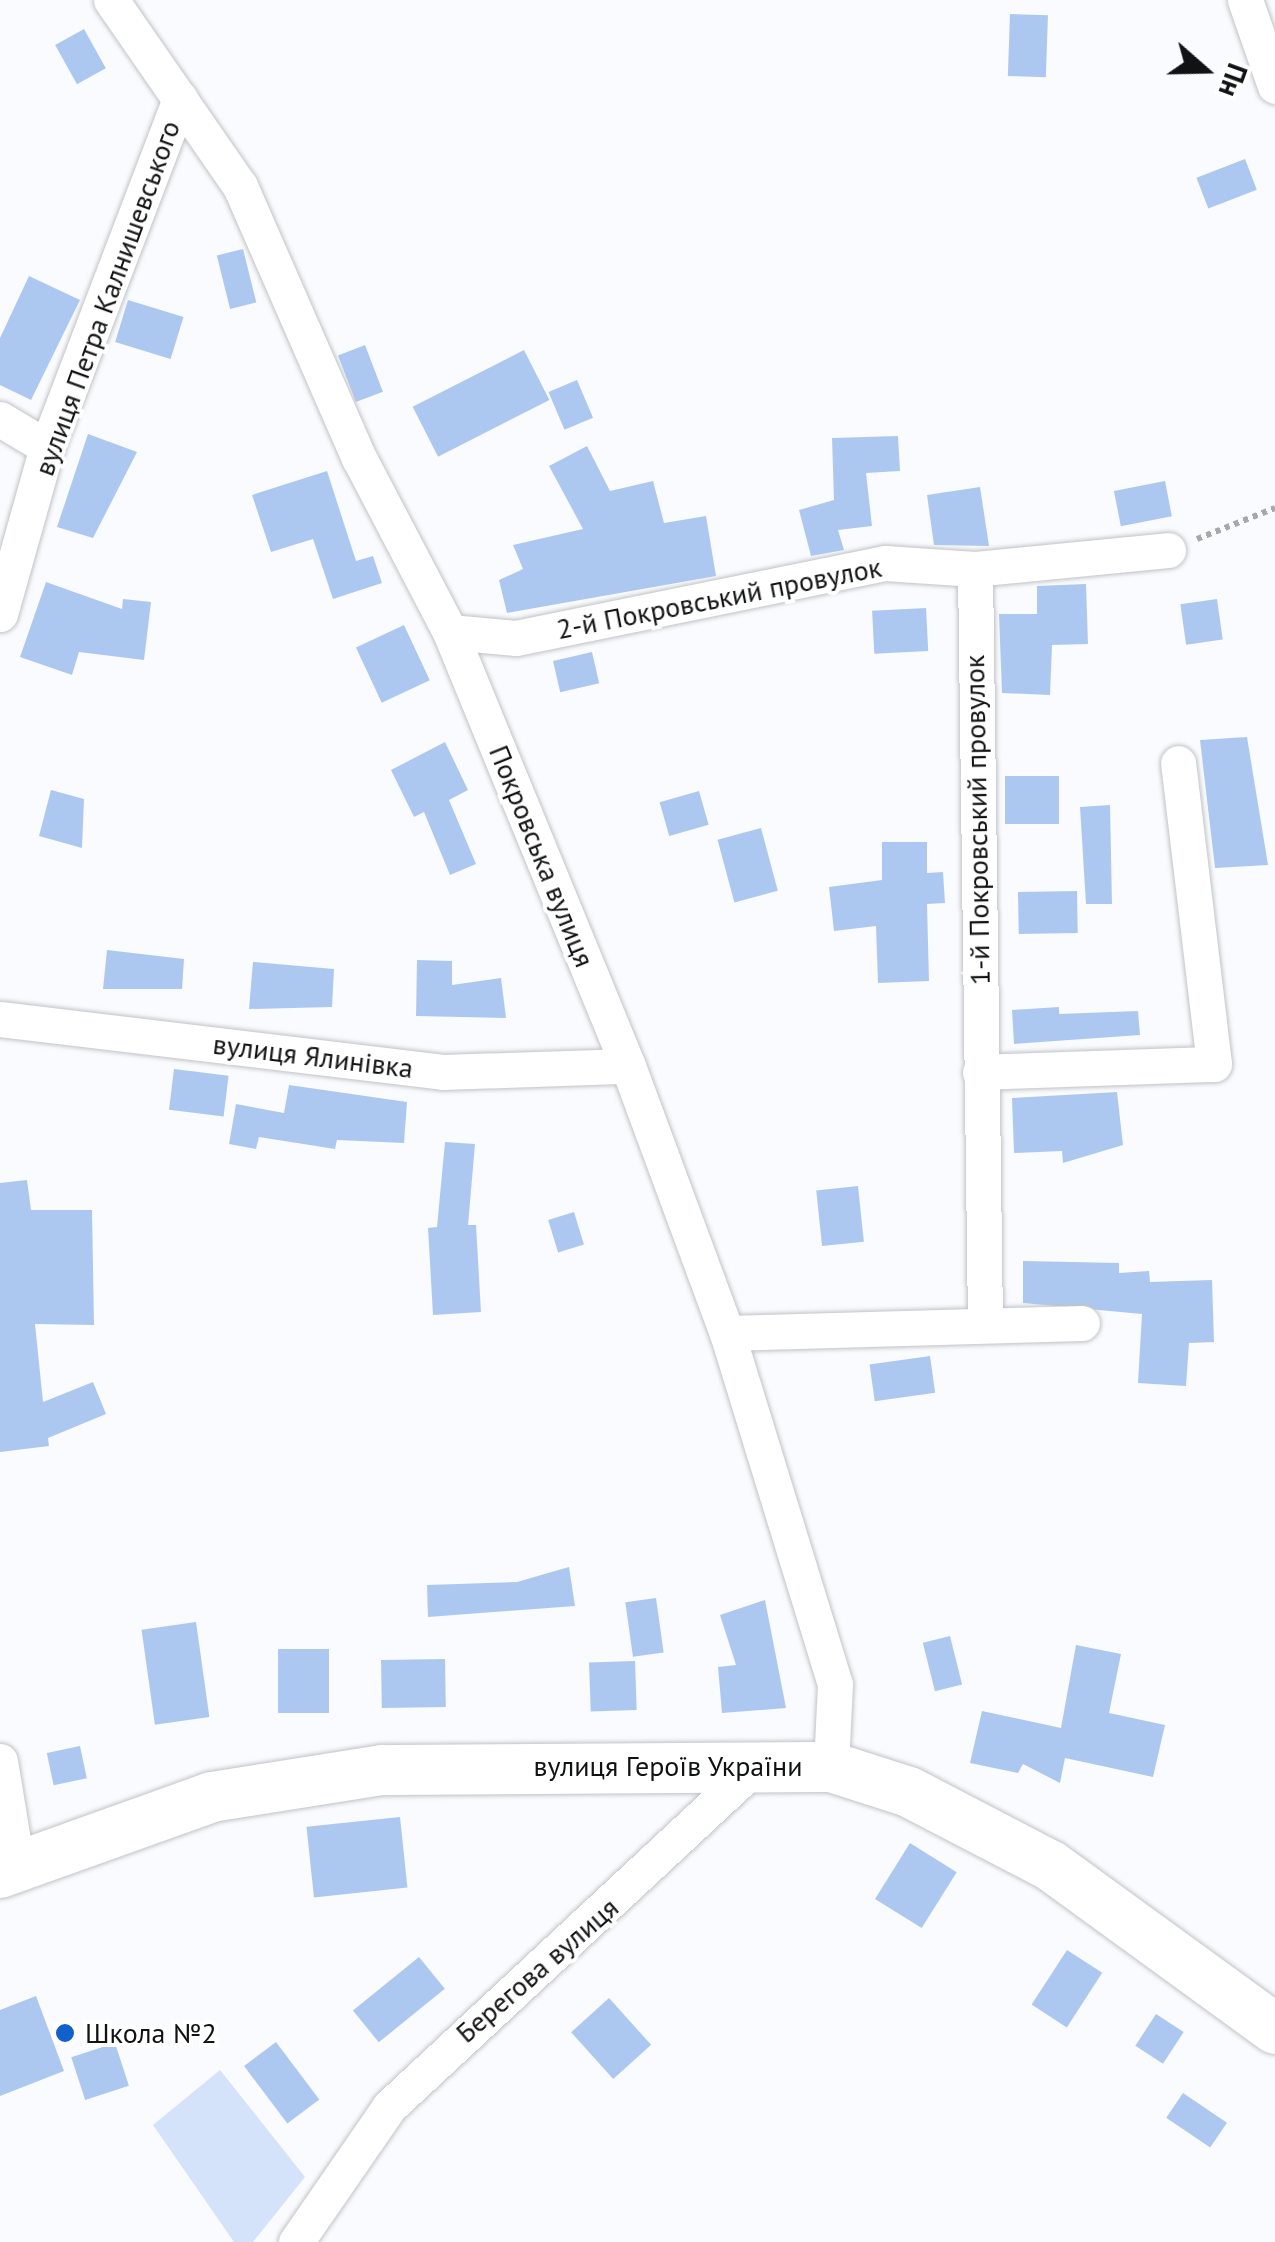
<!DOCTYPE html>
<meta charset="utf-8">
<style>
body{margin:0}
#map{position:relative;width:1275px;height:2242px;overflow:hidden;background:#f9fbfe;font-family:"PT Sans",sans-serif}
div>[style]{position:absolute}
.green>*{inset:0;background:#d4e3f9}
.building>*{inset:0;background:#adc8f0;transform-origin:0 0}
.path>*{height:6px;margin-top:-3px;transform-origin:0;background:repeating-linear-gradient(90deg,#a7a8ab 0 5px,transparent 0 10px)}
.roads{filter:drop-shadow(0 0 2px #c1c3c6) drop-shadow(0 0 2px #c1c3c6)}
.street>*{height:35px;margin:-17.5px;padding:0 17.5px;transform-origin:17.5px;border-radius:17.5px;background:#fff}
.secondary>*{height:50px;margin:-25px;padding:0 25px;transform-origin:25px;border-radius:25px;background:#fff}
.dots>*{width:28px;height:28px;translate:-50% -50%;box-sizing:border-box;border:5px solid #fff;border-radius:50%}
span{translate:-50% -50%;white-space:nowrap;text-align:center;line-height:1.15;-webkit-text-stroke:8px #fff;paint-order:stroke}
.street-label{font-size:28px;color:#111213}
.poi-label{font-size:28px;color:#111213}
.left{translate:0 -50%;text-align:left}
.north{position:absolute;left:1155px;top:20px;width:100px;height:100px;-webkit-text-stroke:8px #fff;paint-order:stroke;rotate:110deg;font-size:28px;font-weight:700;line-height:40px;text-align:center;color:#111213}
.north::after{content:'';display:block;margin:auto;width:35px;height:45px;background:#111213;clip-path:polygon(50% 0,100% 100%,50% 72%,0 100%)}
</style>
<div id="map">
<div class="green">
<div style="clip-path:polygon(220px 2070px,305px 2177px,253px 2242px,234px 2242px,153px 2125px)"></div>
</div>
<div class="building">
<div style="left:1010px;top:14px;width:38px;height:62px;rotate:2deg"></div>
<div style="left:84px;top:29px;width:45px;height:33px;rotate:61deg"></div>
<div style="left:1245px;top:159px;width:33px;height:52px;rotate:69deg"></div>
<div style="left:243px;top:249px;width:55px;height:27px;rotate:76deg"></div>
<div style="clip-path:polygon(29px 276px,80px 300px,31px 400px,0 385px,0 338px)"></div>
<div style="left:128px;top:300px;width:58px;height:44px;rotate:17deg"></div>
<div style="left:365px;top:345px;width:50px;height:29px;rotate:69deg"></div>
<div style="left:524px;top:350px;width:56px;height:125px;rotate:63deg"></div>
<div style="left:577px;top:380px;width:41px;height:31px;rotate:67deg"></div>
<div style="clip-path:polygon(88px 434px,137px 452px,93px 538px,57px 527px)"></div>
<div style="clip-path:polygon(898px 436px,900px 471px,866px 473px,872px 526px,838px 530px,844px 550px,811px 556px,799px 510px,834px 500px,832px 438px)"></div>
<div style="clip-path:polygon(587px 446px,610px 491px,653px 481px,664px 523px,706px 516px,716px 576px,507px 613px,499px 580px,523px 569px,513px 545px,583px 529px,549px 466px)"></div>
<div style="clip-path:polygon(327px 471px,356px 561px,373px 556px,382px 583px,333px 599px,313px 539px,271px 552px,252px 495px)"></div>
<div style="left:1165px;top:481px;width:36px;height:52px;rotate:79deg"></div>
<div style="clip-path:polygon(980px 487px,989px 546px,934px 545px,927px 495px)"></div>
<div style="clip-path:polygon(46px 582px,122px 609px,123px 599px,151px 602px,144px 660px,79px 652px,72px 675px,20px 657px)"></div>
<div style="clip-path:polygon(1086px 584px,1088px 644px,1052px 645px,1050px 695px,1002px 693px,999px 614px,1037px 614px,1037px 586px)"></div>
<div style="left:1217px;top:599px;width:41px;height:37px;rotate:82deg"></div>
<div style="left:926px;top:608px;width:43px;height:54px;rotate:87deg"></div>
<div style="left:404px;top:625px;width:61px;height:53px;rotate:65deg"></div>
<div style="left:592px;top:652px;width:32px;height:40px;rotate:77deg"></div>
<div style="clip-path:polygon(1247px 737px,1268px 865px,1215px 868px,1200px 740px)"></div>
<div style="clip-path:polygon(445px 742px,468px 790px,449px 800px,476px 864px,450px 875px,424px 812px,414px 817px,391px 770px)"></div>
<div style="left:1005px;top:776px;width:54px;height:48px"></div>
<div style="clip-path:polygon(51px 790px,84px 799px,82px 848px,39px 836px)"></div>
<div style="left:699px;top:791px;width:35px;height:41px;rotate:74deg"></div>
<div style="clip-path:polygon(1110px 805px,1112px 904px,1086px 904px,1080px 807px)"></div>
<div style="left:761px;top:828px;width:65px;height:45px;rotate:75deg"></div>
<div style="clip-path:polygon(882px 842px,927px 842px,927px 873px,943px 872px,945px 903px,927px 904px,929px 981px,878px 983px,876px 926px,834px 931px,829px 887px,882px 880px)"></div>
<div style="left:1077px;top:891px;width:42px;height:59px;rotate:89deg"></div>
<div style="clip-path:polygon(107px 950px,184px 959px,182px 989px,103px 989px)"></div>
<div style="clip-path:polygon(417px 960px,452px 961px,452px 985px,501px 978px,506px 1018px,416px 1016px)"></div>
<div style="clip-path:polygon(253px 962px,334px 969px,332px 1007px,249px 1009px)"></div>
<div style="clip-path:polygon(1059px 1007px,1059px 1014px,1138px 1011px,1140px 1035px,1014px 1044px,1012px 1010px)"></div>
<div style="left:174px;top:1069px;width:55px;height:41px;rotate:7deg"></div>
<div style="clip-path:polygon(289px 1085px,407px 1102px,404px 1143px,337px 1140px,335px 1149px,259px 1137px,256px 1149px,229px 1144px,236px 1104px,284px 1113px)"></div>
<div style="clip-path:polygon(1117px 1092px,1123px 1145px,1063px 1163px,1062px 1151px,1014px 1153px,1012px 1098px)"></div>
<div style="clip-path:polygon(445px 1142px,475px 1144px,468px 1225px,476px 1225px,481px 1312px,433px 1315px,428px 1228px,437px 1227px)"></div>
<div style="clip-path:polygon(27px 1180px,31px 1210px,92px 1210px,94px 1325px,35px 1324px,43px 1402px,93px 1382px,106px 1414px,48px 1438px,49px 1446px,0 1452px,0 1183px)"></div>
<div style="left:858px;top:1186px;width:56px;height:42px;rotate:84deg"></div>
<div style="left:574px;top:1212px;width:34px;height:27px;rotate:73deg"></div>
<div style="clip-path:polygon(1023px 1261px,1119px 1263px,1119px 1273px,1149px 1271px,1150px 1282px,1212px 1280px,1214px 1342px,1189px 1343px,1186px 1386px,1138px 1383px,1142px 1314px,1023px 1303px)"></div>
<div style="left:930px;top:1356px;width:37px;height:61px;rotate:82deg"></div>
<div style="clip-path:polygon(569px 1567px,575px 1606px,428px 1617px,427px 1585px,517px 1582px)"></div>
<div style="left:656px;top:1598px;width:55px;height:31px;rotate:82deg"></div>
<div style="clip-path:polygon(765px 1600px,786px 1708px,722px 1713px,718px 1667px,736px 1665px,720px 1615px)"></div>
<div style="left:196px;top:1622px;width:96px;height:55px;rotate:82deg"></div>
<div style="left:950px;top:1636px;width:50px;height:28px;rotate:76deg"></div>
<div style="clip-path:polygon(1076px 1645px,1121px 1654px,1109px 1713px,1165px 1725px,1153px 1777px,1065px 1758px,1060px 1783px,1023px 1764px,1018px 1773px,970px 1763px,982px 1711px,1061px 1728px)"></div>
<div style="left:278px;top:1649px;width:51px;height:64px"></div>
<div style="left:445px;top:1659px;width:48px;height:64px;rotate:89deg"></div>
<div style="left:635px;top:1661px;width:49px;height:46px;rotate:88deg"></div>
<div style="left:80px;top:1746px;width:33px;height:34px;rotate:78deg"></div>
<div style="left:400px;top:1817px;width:71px;height:94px;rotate:84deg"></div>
<div style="left:910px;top:1843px;width:55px;height:66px;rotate:32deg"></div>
<div style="left:1067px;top:1950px;width:42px;height:65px;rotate:33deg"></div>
<div style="left:419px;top:1957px;width:41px;height:85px;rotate:51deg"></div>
<div style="clip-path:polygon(36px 1996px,64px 2071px,0 2096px,0 2010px)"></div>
<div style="left:609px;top:1998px;width:63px;height:51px;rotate:48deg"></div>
<div style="left:1156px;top:2014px;width:33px;height:38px;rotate:33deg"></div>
<div style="left:276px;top:2042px;width:72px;height:40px;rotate:53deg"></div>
<div style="left:115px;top:2043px;width:45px;height:46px;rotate:72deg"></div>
<div style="left:1183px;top:2093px;width:53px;height:30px;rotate:34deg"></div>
</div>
<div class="path">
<div style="left:1197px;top:539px;width:84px;rotate:-21.7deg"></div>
</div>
<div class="roads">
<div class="street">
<div style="left:111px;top:0;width:226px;rotate:55.3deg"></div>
<div style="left:240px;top:186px;width:297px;rotate:66.4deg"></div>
<div style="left:359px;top:458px;width:196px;rotate:62.4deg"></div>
<div style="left:450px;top:632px;width:469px;rotate:67.7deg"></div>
<div style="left:628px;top:1066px;width:285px;rotate:69.7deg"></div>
<div style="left:727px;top:1333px;width:367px;rotate:72.9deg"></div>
<div style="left:835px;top:1684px;width:83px;rotate:92.8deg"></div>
<div style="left:1245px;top:0;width:91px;rotate:70.8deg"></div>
<div style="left:0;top:419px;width:55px;rotate:30.8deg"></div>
<div style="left:975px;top:569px;width:752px;rotate:89.24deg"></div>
<div style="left:0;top:614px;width:173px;rotate:-74.3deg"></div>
<div style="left:47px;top:447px;width:373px;rotate:-69.1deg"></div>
<div style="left:450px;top:632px;width:66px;rotate:5.2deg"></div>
<div style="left:516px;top:638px;width:377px;rotate:-11.5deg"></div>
<div style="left:885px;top:563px;width:90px;rotate:3.8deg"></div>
<div style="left:975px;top:569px;width:194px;rotate:-5.6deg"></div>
<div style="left:0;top:1019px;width:446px;rotate:6.8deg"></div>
<div style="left:443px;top:1072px;width:185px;rotate:-1.9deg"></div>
<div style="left:980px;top:1072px;width:234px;rotate:-2deg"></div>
<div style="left:1214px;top:1064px;width:303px;rotate:-96.8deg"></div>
<div style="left:727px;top:1333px;width:355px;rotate:-1.6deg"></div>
<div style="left:0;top:1761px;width:105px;rotate:80.7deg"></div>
<div style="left:296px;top:2242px;width:164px;rotate:-55.4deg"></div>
<div style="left:389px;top:2107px;width:508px;rotate:-42.93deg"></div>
</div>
<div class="secondary">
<div style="left:0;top:1873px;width:225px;rotate:-19.7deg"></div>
<div style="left:212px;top:1797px;width:172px;rotate:-9deg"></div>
<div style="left:382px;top:1770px;width:449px;rotate:-0.4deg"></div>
<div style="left:831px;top:1767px;width:82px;rotate:17.8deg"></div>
<div style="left:909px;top:1792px;width:160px;rotate:27.5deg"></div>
<div style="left:1051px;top:1866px;width:277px;rotate:36deg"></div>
</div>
</div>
<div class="dots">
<div style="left:65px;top:2033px;background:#1061cb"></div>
</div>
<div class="street-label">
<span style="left:107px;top:298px;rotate:-70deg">вулиця Петра Калнишевського</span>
<span style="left:719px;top:598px;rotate:-11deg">2-й Покровський провулок</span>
<span style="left:977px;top:820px;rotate:-91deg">1-й Покровський провулок</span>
<span style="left:542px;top:856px;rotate:68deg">Покровська вулиця</span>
<span style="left:313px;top:1056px;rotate:7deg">вулиця Ялинівка</span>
<span style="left:668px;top:1766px">вулиця Героїв України</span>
<span style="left:537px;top:1970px;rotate:-41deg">Берегова вулиця</span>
</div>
<div class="poi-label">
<span class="left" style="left:85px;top:2033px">Школа №2</span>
</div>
<div class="north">Пн</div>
</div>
